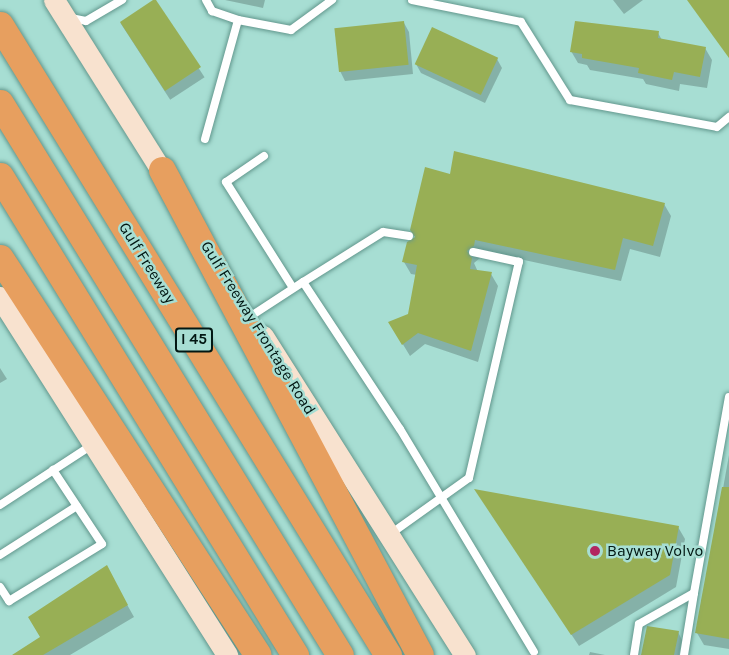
<!DOCTYPE html>
<style>
body{margin:0}
#map{position:relative;width:729px;height:655px;overflow:hidden;background:#a7ded3;font-family:Karla,sans-serif}
div>[style]{position:absolute}
.shadow>*{inset:0;background:#0003;transform-origin:0 0}
.building>*{inset:0;background:#98af55;transform-origin:0 0}
.roads{filter:drop-shadow(0 0 2px #62978d) drop-shadow(0 0 2px #62978d)}
.service>*{height:8px;margin:-4px;padding:0 4px;transform-origin:4px;border-radius:4px;background:#fff}
.secondary>*{height:21px;margin:-10.5px;padding:0 10.5px;transform-origin:10.5px;border-radius:10.5px;background:#f8e2cf}
.motorway>*{height:27px;margin:-13.5px;padding:0 13.5px;transform-origin:13.5px;border-radius:13.5px;background:#e79f5f}
.dots>*{width:16px;height:16px;translate:-50% -50%;box-sizing:border-box;border:3px solid #a7ded3;border-radius:50%}
span{translate:-50% -50%;white-space:nowrap;text-align:center;line-height:1.15;-webkit-text-stroke:5px #a7ded3;paint-order:stroke}
.shield-label span{padding:2px 4px;background:#a7ded3;border:2px solid;border-radius:4px;-webkit-text-stroke-width:0}
.shield-label{font-size:15px;color:#021713;font-weight:700}
.street-label{font-size:16px;color:#021713}
.poi-label{font-size:16px;color:#021713}
.left{translate:0 -50%;text-align:left}
</style>
<div id="map">
<div class="shadow">
<div style="clip-path:polygon(225px 0,265px 0,263px 8px)"></div>
<div style="clip-path:polygon(613px 0,643px 0,624px 14px)"></div>
<div style="left:155px;top:1px;width:91px;height:41px;rotate:57deg"></div>
<div style="clip-path:polygon(404px 23px,409px 32px,413px 74px,345px 81px,340px 71px)"></div>
<div style="clip-path:polygon(658px 33px,662px 40px,705px 48px,712px 60px,707px 88px,680px 84px,679px 91px,646px 84px,643px 79px,590px 70px,587px 65px,578px 63px,571px 51px)"></div>
<div style="clip-path:polygon(497px 59px,502px 68px,485px 103px,421px 73px,416px 64px)"></div>
<div style="clip-path:polygon(452px 176px,664px 204px,671px 216px,660px 257px,630px 249px,621px 281px,482px 251px,480px 258px,474px 263px,478px 272px,491px 274px,498px 286px,478px 362px,425px 344px,410px 356px,390px 323px,410px 315px,417px 275px,411px 274px,404px 262px)"></div>
<div style="clip-path:polygon(0 368px,7px 379px,0 383px)"></div>
<div style="clip-path:polygon(729px 455px,729px 649px,704px 645px,697px 633px)"></div>
<div style="clip-path:polygon(483px 501px,678px 527px,685px 539px,676px 587px,579px 646px)"></div>
<div style="clip-path:polygon(106px 567px,134px 617px,70px 655px,19px 655px,42px 638px)"></div>
<div style="clip-path:polygon(678px 632px,682px 640px,679px 655px,643px 655px)"></div>
<div style="clip-path:polygon(590px 652px,605px 655px,589px 655px)"></div>
</div>
<div class="building">
<div style="clip-path:polygon(153px 0,156px 0,201px 67px,165px 91px,120px 22px)"></div>
<div style="clip-path:polygon(687px 0,729px 0,729px 58px,700px 18px)"></div>
<div style="left:404px;top:21px;width:44px;height:70px;rotate:84deg"></div>
<div style="clip-path:polygon(575px 21px,659px 31px,658px 38px,706px 47px,700px 77px,674px 72px,672px 80px,638px 73px,639px 68px,582px 58px,582px 54px,570px 52px)"></div>
<div style="left:432px;top:27px;width:73px;height:41px;rotate:25deg"></div>
<div style="clip-path:polygon(454px 151px,665px 203px,653px 246px,623px 238px,615px 270px,475px 240px,474px 246px,467px 251px,472px 258px,470px 269px,492px 272px,471px 351px,418px 333px,402px 345px,388px 322px,408px 314px,417px 265px,402px 262px,407px 242px,415px 237px,410px 230px,425px 167px,450px 174px)"></div>
<div style="clip-path:polygon(722px 487px,729px 487px,729px 639px,695px 633px)"></div>
<div style="clip-path:polygon(474px 489px,679px 526px,670px 575px,571px 635px)"></div>
<div style="clip-path:polygon(107px 565px,128px 605px,43px 655px,12px 655px,40px 637px,28px 617px)"></div>
<div style="clip-path:polygon(647px 626px,679px 631px,674px 655px,641px 655px)"></div>
</div>
<div class="roads">
<div class="service">
<div style="left:206px;top:0;width:13px;rotate:61deg"></div>
<div style="left:212px;top:11px;width:28px;rotate:19deg"></div>
<div style="left:238px;top:20px;width:54px;rotate:10.7deg"></div>
<div style="left:291px;top:30px;width:51px;rotate:-36.2deg"></div>
<div style="left:412px;top:0;width:111px;rotate:11.4deg"></div>
<div style="left:521px;top:22px;width:92px;rotate:57.9deg"></div>
<div style="left:570px;top:100px;width:149px;rotate:10.4deg"></div>
<div style="left:717px;top:127px;width:16px;rotate:-40deg"></div>
<div style="left:71px;top:18px;width:15px;rotate:11deg"></div>
<div style="left:86px;top:21px;width:42px;rotate:-30.3deg"></div>
<div style="left:205px;top:139px;width:123px;rotate:-74.5deg"></div>
<div style="left:264px;top:156px;width:46px;rotate:145.6deg"></div>
<div style="left:226px;top:182px;width:125px;rotate:57.7deg"></div>
<div style="left:409px;top:236px;width:26px;rotate:-171deg"></div>
<div style="left:383px;top:232px;width:94px;rotate:148deg"></div>
<div style="left:303px;top:282px;width:176px;rotate:56.6deg"></div>
<div style="left:400px;top:429px;width:260px;rotate:59deg"></div>
<div style="left:251px;top:316px;width:62px;rotate:-33.2deg"></div>
<div style="left:0;top:505px;width:110px;rotate:-33.1deg"></div>
<div style="left:389px;top:535px;width:98px;rotate:-35.5deg"></div>
<div style="left:469px;top:478px;width:222px;rotate:-77deg"></div>
<div style="left:519px;top:262px;width:47px;rotate:-167.7deg"></div>
<div style="left:0;top:555px;width:91px;rotate:-32.5deg"></div>
<div style="left:0;top:587px;width:17px;rotate:57deg"></div>
<div style="left:9px;top:601px;width:109px;rotate:-31.5deg"></div>
<div style="left:102px;top:544px;width:89px;rotate:-123.5deg"></div>
<div style="left:634px;top:655px;width:31px;rotate:-81deg"></div>
<div style="left:639px;top:624px;width:63px;rotate:-29.4deg"></div>
<div style="left:694px;top:593px;width:199px;rotate:-79.9deg"></div>
<div style="left:684px;top:655px;width:63px;rotate:-80.8deg"></div>
</div>
<div class="secondary">
<div style="left:54px;top:0;width:218px;rotate:57.8deg"></div>
<div style="left:0;top:297px;width:424px;rotate:57.6deg"></div>
<div style="left:263px;top:336px;width:378px;rotate:57.7deg"></div>
</div>
<div class="motorway">
<div style="left:0;top:25px;width:740px;rotate:58.37deg"></div>
<div style="left:0;top:103px;width:648px;rotate:58.37deg"></div>
<div style="left:162px;top:170px;width:549px;rotate:61.99deg"></div>
<div style="left:0;top:176px;width:563px;rotate:58.37deg"></div>
<div style="left:0;top:258px;width:473px;rotate:57deg"></div>
</div>
</div>
<div class="dots">
<div style="left:595px;top:551px;background:#b22660"></div>
</div>
<div class="shield-label">
<span style="left:194px;top:340px">I 45</span>
</div>
<div class="street-label">
<span style="left:147px;top:263px;rotate:58deg">Gulf Freeway</span>
<span style="left:258px;top:328px;rotate:58deg">Gulf Freeway Frontage Road</span>
</div>
<div class="poi-label">
<span class="left" style="left:607px;top:551px">Bayway Volvo</span>
</div>
</div>
